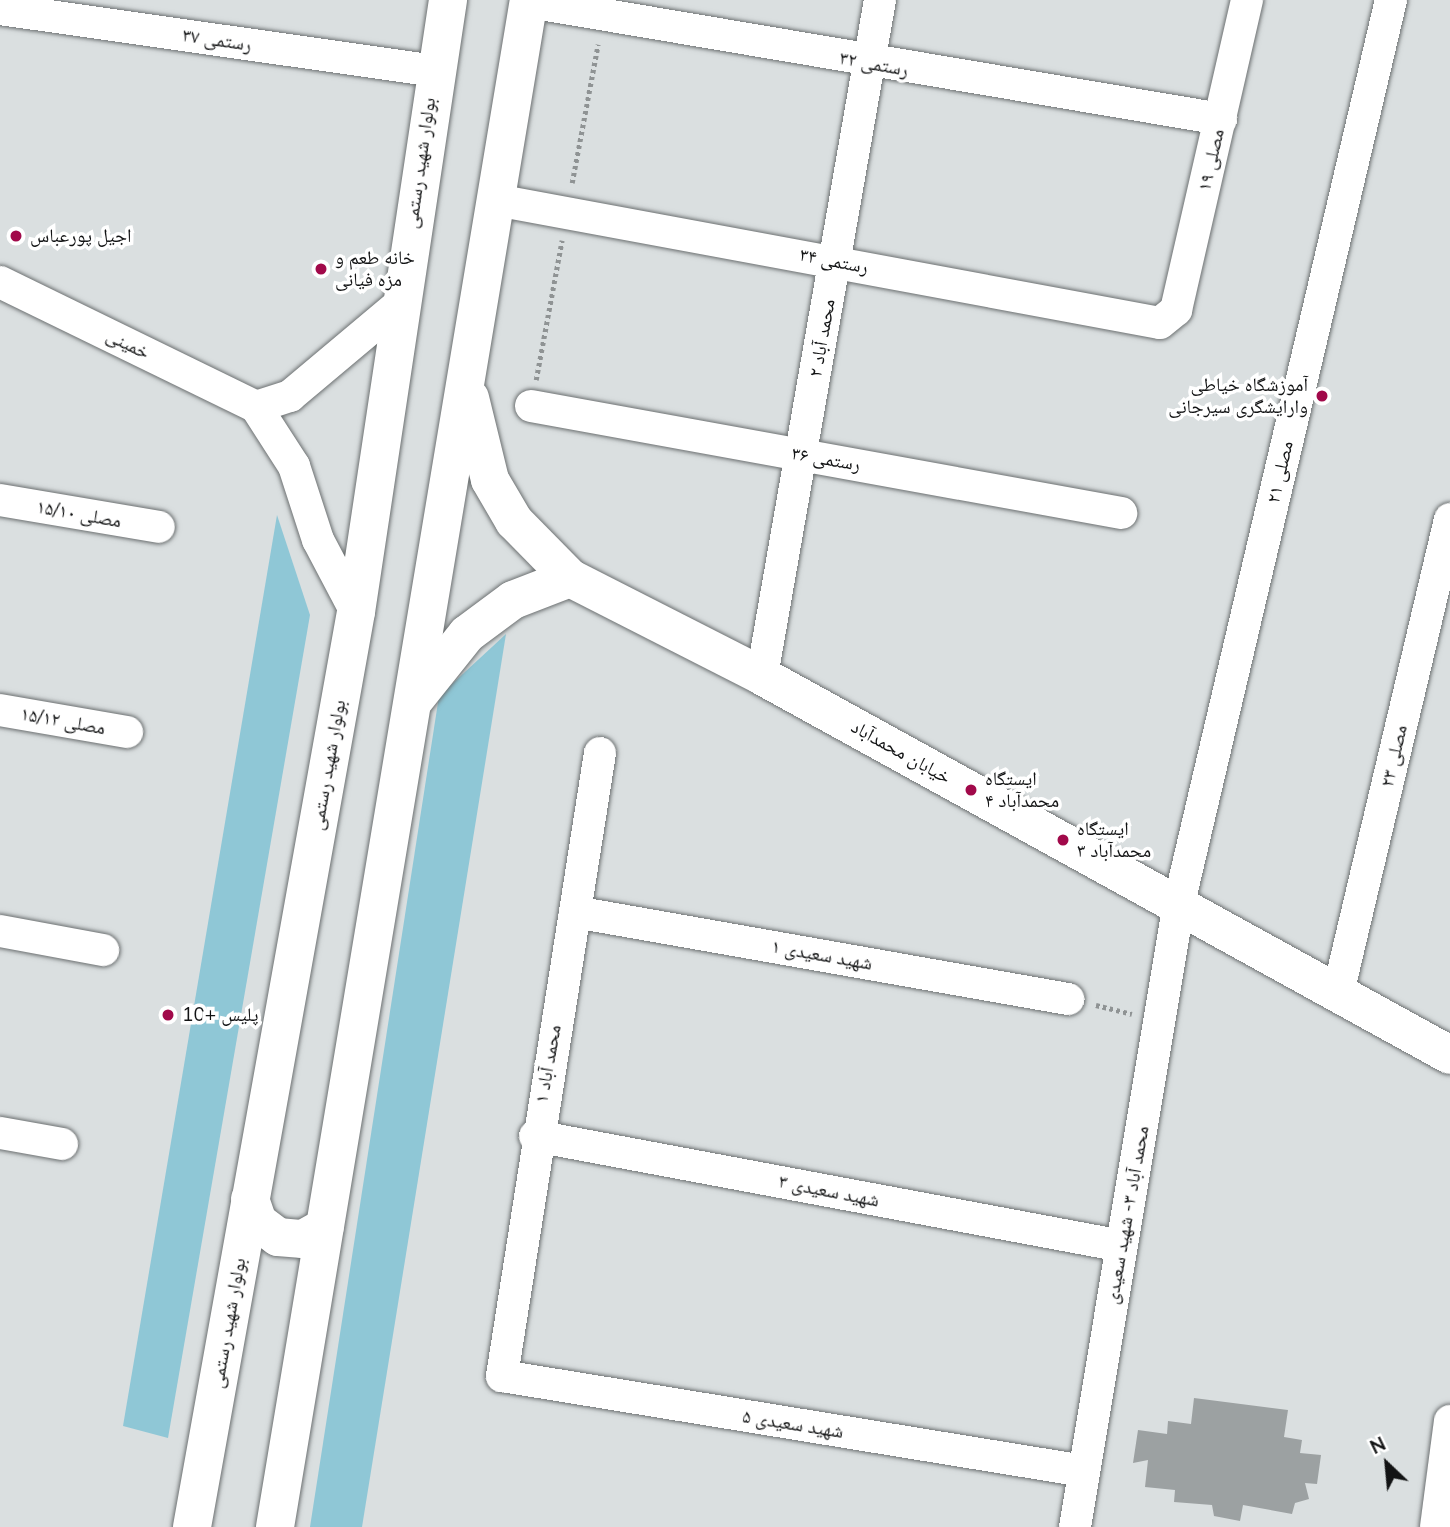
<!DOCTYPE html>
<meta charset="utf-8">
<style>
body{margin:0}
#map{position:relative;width:1450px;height:1527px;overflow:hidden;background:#dadfe0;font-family:Mulish,"Noto Naskh Arabic",sans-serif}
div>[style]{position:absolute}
.green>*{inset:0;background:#8fc7d6}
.building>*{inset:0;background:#9ca1a2}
.path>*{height:4.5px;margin-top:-2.25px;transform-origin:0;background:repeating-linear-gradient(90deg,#8f9394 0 3.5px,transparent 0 7px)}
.roads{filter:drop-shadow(0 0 2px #6c7071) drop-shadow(0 0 2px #6c7071)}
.street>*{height:32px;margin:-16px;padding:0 16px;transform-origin:16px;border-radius:16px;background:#fff}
.secondary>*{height:38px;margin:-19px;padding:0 19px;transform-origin:19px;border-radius:19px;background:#fff}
.dots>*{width:19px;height:19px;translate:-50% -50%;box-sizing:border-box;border:4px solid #fff;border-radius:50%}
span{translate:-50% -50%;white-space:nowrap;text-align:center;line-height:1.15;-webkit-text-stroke:7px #fff;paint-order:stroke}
.street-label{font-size:19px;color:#121314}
.poi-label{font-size:19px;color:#121314}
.left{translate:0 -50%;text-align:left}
.right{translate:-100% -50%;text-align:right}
.north{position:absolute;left:1352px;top:1429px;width:70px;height:70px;-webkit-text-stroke:5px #fff;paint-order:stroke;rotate:334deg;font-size:19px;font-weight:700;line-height:28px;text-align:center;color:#121314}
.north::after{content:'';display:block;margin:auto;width:24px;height:32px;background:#121314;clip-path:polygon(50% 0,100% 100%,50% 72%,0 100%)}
</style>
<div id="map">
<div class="green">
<div style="clip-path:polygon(277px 515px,310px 615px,168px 1438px,123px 1426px)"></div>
<div style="clip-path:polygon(506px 634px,362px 1527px,310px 1527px,439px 696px)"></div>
</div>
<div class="building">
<div style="clip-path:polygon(1194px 1398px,1288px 1410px,1284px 1437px,1302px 1440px,1300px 1453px,1321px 1455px,1317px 1484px,1305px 1483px,1309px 1499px,1295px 1503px,1292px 1514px,1243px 1505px,1240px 1521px,1214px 1516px,1212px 1505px,1174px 1502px,1175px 1490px,1145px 1487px,1148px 1460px,1133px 1463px,1138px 1430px,1167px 1434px,1168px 1421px,1191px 1424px)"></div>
</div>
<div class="path">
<div style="left:572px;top:183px;width:141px;rotate:-79.4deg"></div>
<div style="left:536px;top:380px;width:142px;rotate:-79.5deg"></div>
<div style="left:1096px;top:1005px;width:37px;rotate:14deg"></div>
</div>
<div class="roads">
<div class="street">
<div style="left:529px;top:2px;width:702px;rotate:9.6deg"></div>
<div style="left:0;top:9px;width:437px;rotate:8.1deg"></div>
<div style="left:496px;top:200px;width:675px;rotate:10.49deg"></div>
<div style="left:1160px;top:323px;width:21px;rotate:-39deg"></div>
<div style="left:1176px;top:310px;width:318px;rotate:-77.1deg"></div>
<div style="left:0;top:282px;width:285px;rotate:26deg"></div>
<div style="left:531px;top:406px;width:600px;rotate:10.28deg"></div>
<div style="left:0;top:500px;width:161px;rotate:9.6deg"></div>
<div style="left:356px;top:612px;width:81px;rotate:-117.8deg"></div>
<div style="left:318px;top:540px;width:78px;rotate:-108deg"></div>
<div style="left:294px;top:466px;width:70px;rotate:-122.8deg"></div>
<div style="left:256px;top:407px;width:36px;rotate:-18deg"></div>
<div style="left:290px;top:396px;width:145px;rotate:-40deg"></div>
<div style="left:762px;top:676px;width:686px;rotate:-80.1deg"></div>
<div style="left:0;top:710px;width:129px;rotate:9.8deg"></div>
<div style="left:600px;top:753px;width:631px;rotate:98.94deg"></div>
<div style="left:502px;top:1376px;width:590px;rotate:9.27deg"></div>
<div style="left:575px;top:912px;width:501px;rotate:10.01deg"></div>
<div style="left:0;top:931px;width:105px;rotate:10.5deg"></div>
<div style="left:1338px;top:993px;width:487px;rotate:-76.7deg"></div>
<div style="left:0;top:1133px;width:63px;rotate:10.1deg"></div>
<div style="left:535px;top:1136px;width:597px;rotate:10.61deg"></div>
<div style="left:1075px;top:1527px;width:633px;rotate:-80.54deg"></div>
<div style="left:1179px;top:903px;width:928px;rotate:-76.79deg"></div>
<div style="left:1436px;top:1527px;width:107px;rotate:-82.5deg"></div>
</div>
<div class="secondary">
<div style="left:470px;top:398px;width:84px;rotate:76.3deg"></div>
<div style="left:490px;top:480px;width:48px;rotate:59.7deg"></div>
<div style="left:514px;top:521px;width:80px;rotate:45.5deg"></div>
<div style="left:570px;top:578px;width:216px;rotate:27deg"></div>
<div style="left:762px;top:676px;width:785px;rotate:28.85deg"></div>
<div style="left:415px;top:699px;width:83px;rotate:-51.3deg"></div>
<div style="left:467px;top:634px;width:57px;rotate:-36.5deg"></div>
<div style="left:513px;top:600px;width:61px;rotate:-21.1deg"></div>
<div style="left:250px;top:1199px;width:24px;rotate:71deg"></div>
<div style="left:258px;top:1222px;width:25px;rotate:37deg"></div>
<div style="left:278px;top:1237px;width:25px;rotate:5deg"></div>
<div style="left:303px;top:1239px;width:25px;rotate:-29deg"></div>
<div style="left:192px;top:1527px;width:930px;rotate:-79.84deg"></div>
<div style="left:356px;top:612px;width:619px;rotate:-81.45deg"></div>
<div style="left:275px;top:1527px;width:1548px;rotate:-80.56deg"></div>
</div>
</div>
<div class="dots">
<div style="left:16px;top:236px;background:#a1094a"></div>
<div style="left:321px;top:269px;background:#a1094a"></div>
<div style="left:1322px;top:396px;background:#a1094a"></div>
<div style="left:971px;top:790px;background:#a1094a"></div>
<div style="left:1063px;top:840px;background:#a1094a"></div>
<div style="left:168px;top:1015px;background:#a1094a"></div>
</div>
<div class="street-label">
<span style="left:217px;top:40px;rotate:8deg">رستمی ۳۷</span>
<span style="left:874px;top:64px;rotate:10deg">رستمی ۳۲</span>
<span style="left:1211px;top:160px;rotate:-77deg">مصلی ۱۹</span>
<span style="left:420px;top:163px;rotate:-82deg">بولوار شهید رستمی</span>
<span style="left:834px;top:261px;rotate:11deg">رستمی ۳۴</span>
<span style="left:822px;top:338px;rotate:-80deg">محمد آباد ۲</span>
<span style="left:128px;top:344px;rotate:26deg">خمینی</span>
<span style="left:826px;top:459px;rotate:10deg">رستمی ۳۶</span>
<span style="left:1280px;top:472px;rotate:-77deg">مصلی ۲۱</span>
<span style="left:79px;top:514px;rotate:10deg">مصلی ۱۵/۱۰</span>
<span style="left:63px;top:721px;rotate:10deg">مصلی ۱۵/۱۲</span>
<span style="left:901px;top:752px;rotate:29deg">خیابان محمدآباد</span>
<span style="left:1394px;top:756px;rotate:-77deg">مصلی ۲۳</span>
<span style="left:328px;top:765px;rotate:-80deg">بولوار شهید رستمی</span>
<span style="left:822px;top:955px;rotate:10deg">شهید سعیدی ۱</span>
<span style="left:548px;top:1064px;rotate:-80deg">محمد آباد ۱</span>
<span style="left:829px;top:1191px;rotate:11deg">شهید سعیدی ۳</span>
<span style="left:1127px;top:1215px;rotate:-80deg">محمد آباد ۳- شهید سعیدی</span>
<span style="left:228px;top:1323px;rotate:-80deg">بولوار شهید رستمی</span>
<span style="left:793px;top:1424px;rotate:9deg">شهید سعیدی ۵</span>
</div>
<div class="poi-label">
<span class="left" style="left:30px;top:236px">اجیل پورعباس</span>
<span class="left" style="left:335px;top:269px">خانه طعم و<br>مزه فیانی</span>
<span class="right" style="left:1308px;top:396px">آموزشگاه خیاطی<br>وارایشگری سیرجانی</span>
<span class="left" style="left:985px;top:790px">ایستگاه<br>محمدآباد ۴</span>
<span class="left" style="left:1077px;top:840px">ایستگاه<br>محمدآباد ۳</span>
<span class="left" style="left:182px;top:1015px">پلیس +10</span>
</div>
<div class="north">N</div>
</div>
